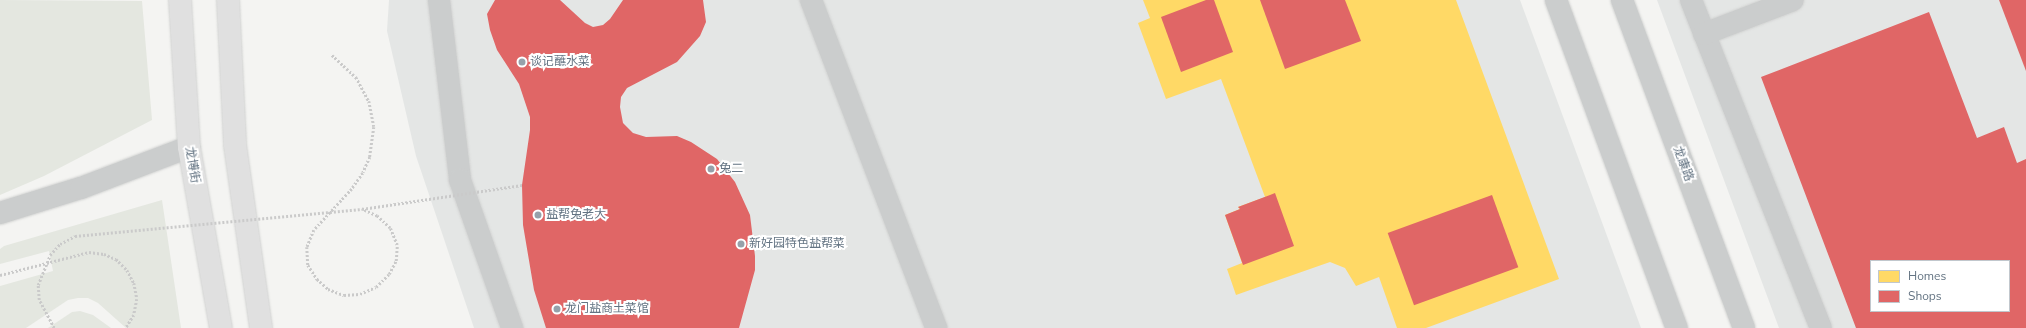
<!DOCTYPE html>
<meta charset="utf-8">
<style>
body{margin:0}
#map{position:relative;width:2026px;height:328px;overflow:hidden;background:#f4f4f2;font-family:"Nunito Sans","Noto Sans SC",sans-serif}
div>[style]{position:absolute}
.built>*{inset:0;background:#e4e6e5}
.green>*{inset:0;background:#e4e7e0}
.homes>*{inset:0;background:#ffd966}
.shops>*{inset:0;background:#e06666;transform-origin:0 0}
.path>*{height:2.5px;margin-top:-1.25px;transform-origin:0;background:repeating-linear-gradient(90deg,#cacaca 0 2px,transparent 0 4px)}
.roads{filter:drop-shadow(0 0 1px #d1d2d1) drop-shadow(0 0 1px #d1d2d1)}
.minor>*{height:22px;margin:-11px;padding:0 11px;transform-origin:11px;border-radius:11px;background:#cbcdcd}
.major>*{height:22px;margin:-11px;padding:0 11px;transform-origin:11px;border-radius:11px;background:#e0e0e0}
.path-bridge>*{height:2.5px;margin-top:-1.25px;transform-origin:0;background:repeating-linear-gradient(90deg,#cacaca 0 2px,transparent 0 4px)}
.dots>*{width:11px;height:11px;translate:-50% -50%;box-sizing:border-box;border:2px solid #fff;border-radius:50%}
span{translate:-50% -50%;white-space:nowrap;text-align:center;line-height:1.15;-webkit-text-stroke:4px #fff;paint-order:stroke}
.poi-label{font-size:12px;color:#647483}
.left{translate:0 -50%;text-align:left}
.street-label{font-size:12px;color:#647483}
.legend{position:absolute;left:1870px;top:260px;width:140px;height:52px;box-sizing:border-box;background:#fff;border:1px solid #c1c7cd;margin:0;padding:5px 7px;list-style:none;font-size:12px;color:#647483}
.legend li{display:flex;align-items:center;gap:8px;height:20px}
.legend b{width:20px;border:1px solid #c1c7cd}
</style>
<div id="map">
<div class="built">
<div style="clip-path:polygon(389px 0,1520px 0,1641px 328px,474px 328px,416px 156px,387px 31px)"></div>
<div style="clip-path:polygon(evenodd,1657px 0,2026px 0,2026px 328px,1779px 328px,1657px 0,1871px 261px,2009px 261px,2009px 311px,1871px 311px,1871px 261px)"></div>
</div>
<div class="green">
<div style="clip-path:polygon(0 0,142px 1px,152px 120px,44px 176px,0 195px)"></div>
<div style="clip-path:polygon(162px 200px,181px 328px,126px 328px,98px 303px,88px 298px,78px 298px,68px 300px,26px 328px,0 328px,0 286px,53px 271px,49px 251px,0 264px,0 249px,4px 246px)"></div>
<div style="clip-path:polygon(80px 311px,93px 315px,111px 328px,48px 328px,72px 312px)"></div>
</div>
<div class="homes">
<div style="clip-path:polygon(1143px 0,1456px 0,1559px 279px,1426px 328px,1397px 328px,1379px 277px,1356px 286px,1345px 268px,1330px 262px,1236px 295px,1227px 269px,1242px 263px,1225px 215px,1240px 209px,1238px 207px,1265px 197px,1221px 79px,1166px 99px,1138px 23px,1150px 18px)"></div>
</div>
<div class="shops">
<div style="clip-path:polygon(495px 0,560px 0,585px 23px,593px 27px,603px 25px,610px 19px,623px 0,703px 0,706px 22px,700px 36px,677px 62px,627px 88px,621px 97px,620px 107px,623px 123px,633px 133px,646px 137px,677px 136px,691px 142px,717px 159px,735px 182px,750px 215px,755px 256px,755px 270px,739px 328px,546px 328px,534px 290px,523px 225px,522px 185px,530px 130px,530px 117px,519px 84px,497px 50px,490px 30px,487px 14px)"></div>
<div style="clip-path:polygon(1206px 0,1214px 0,1233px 52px,1181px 72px,1161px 17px)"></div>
<div style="clip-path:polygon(1260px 0,1345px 0,1361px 41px,1285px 69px)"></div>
<div style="clip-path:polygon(1999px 0,2026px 0,2026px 71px)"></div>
<div style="clip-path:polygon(evenodd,1929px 12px,1977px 138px,2004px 127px,2017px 163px,2026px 159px,2026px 328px,1856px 328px,1761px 77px,1929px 12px,1871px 261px,2009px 261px,2009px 311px,1871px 311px,1871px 261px)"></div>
<div style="clip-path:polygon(1275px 193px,1294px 246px,1243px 265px,1225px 215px,1240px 209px,1238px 207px)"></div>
<div style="left:1492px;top:195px;width:77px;height:111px;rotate:70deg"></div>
</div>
<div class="path">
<div style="left:332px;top:55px;width:33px;rotate:43deg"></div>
<div style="left:356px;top:77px;width:27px;rotate:62deg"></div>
<div style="left:369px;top:101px;width:26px;rotate:79deg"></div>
<div style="left:374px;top:127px;width:30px;rotate:98deg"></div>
<div style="left:370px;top:157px;width:17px;rotate:114deg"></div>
<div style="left:363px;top:173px;width:19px;rotate:125deg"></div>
<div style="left:352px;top:189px;width:56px;rotate:132.8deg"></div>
<div style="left:314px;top:230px;width:18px;rotate:112deg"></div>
<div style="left:307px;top:247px;width:18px;rotate:87deg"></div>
<div style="left:308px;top:265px;width:17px;rotate:57deg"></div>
<div style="left:317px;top:279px;width:15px;rotate:42deg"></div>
<div style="left:328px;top:289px;width:17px;rotate:21deg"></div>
<div style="left:344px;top:295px;width:16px;rotate:-4deg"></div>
<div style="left:360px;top:294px;width:17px;rotate:-24deg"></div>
<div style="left:376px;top:287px;width:18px;rotate:-45deg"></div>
<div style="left:389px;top:274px;width:15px;rotate:-62deg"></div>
<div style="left:396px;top:261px;width:16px;rotate:-86deg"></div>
<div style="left:397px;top:245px;width:18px;rotate:-112deg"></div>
<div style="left:390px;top:228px;width:18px;rotate:-137deg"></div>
<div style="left:377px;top:216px;width:17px;rotate:-155deg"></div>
<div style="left:0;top:275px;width:92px;rotate:-14.5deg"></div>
<div style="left:89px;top:252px;width:15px;rotate:8deg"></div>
<div style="left:104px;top:254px;width:13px;rotate:23deg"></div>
<div style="left:116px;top:259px;width:16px;rotate:45deg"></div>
<div style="left:127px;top:270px;width:15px;rotate:62deg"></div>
<div style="left:134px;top:283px;width:16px;rotate:79deg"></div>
<div style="left:137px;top:299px;width:16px;rotate:101deg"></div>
<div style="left:134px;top:315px;width:15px;rotate:122deg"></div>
</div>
<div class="roads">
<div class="minor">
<div style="left:439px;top:0;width:181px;rotate:83.3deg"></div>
<div style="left:460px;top:180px;width:157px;rotate:70.6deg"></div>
<div style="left:811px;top:0;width:351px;rotate:69.1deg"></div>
<div style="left:1556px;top:0;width:350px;rotate:69.8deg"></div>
<div style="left:1622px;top:0;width:350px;rotate:69.6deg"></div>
<div style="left:1691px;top:0;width:353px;rotate:68.4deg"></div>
<div style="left:1704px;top:34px;width:95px;rotate:-20.9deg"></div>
<div style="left:0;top:213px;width:85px;rotate:-17.2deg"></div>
<div style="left:81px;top:188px;width:116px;rotate:-20.8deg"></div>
</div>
<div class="major">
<div style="left:180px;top:0;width:147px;rotate:86.5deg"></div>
<div style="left:189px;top:147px;width:184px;rotate:80deg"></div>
<div style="left:228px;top:0;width:145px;rotate:87.2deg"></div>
<div style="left:235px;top:145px;width:185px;rotate:81.9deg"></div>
</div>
</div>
<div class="path-bridge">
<div style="left:54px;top:328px;width:32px;rotate:-118deg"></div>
<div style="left:39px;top:300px;width:15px;rotate:-94deg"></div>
<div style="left:38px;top:285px;width:32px;rotate:-68deg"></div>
<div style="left:50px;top:255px;width:15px;rotate:-48deg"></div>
<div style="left:60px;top:244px;width:17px;rotate:-28deg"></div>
<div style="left:75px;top:236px;width:288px;rotate:-5.4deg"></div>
<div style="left:362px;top:209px;width:162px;rotate:-8.5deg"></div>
</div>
<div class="dots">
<div style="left:522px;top:62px;background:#96a1aa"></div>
<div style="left:711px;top:169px;background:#96a1aa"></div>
<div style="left:538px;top:215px;background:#96a1aa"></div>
<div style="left:741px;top:244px;background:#96a1aa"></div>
<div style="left:557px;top:309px;background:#96a1aa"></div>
</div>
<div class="poi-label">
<span class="left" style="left:530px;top:62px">谈记蘸水菜</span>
<span class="left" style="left:719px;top:169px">兔二</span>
<span class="left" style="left:546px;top:215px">盐帮兔老大</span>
<span class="left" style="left:749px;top:244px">新好园特色盐帮菜</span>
<span class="left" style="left:565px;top:309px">龙门盐商土菜馆</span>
</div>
<div class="street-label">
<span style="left:1683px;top:164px;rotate:70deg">龙康路</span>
<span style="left:192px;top:165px;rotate:81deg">龙博街</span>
</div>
<ul class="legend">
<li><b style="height:11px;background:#ffd966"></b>Homes</li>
<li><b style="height:11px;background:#e06666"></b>Shops</li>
</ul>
</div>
